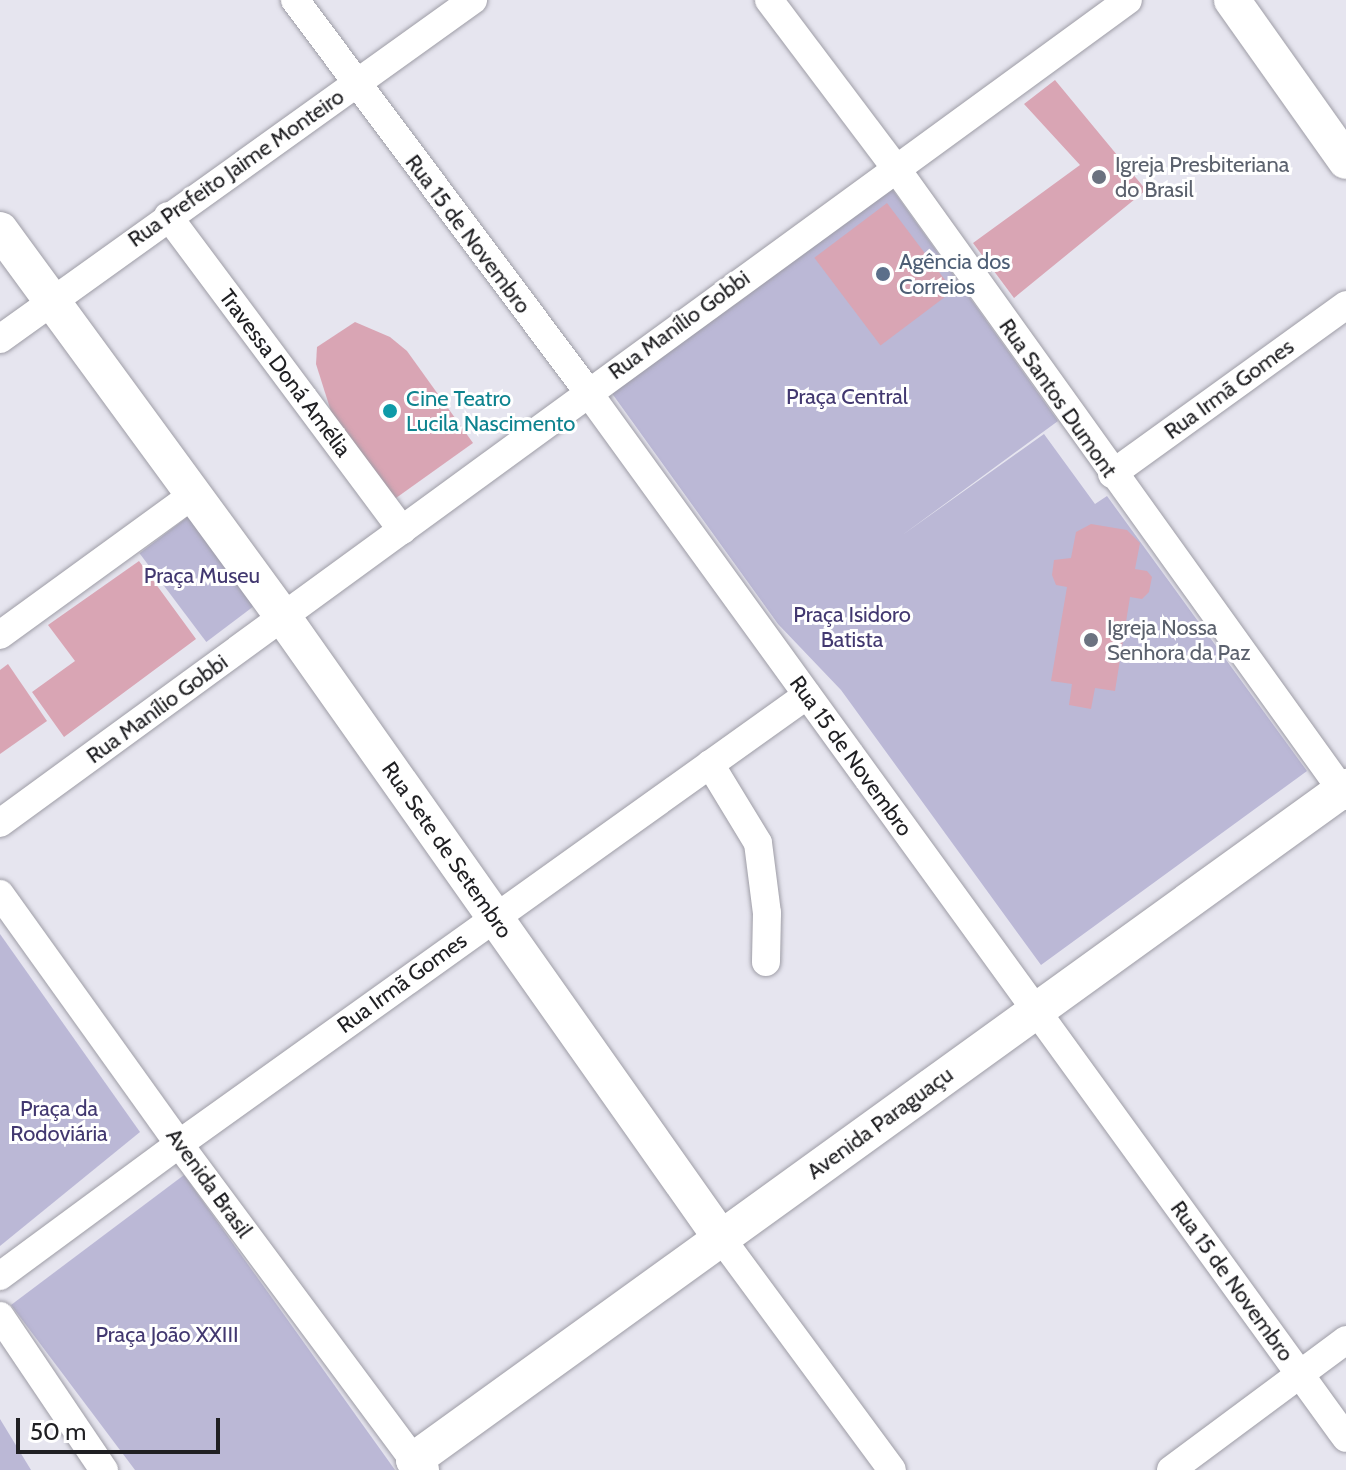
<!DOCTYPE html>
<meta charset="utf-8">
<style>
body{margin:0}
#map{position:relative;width:1346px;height:1470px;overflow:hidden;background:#e6e5ef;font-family:Cabin,sans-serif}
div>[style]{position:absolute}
.green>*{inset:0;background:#bbb8d6;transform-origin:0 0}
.building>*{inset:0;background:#d9a5b4;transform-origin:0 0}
.roads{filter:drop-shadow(0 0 2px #9e9da6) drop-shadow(0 0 2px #9e9da6)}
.minor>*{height:28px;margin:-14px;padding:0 14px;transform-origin:14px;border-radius:14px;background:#fff}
.major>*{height:36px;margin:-18px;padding:0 18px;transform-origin:18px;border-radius:18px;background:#fff}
.dots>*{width:22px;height:22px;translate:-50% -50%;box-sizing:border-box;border:4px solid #fff;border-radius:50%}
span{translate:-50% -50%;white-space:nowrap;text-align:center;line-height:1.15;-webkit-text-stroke:6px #fff;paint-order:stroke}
.worship-label{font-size:22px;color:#5b616d}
.left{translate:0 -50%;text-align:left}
.street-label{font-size:22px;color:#202023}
.service-label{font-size:22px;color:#4e5e75}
.park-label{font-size:22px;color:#423870}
.culture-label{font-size:22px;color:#0d838f}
.scale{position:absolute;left:16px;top:1418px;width:204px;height:36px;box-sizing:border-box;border:4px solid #202023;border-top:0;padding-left:10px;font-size:24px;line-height:28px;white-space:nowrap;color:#202023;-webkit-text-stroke:6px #fff;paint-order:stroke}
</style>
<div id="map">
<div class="green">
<div style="clip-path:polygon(890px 186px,1058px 421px,901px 536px,1044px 434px,1095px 504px,1107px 496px,1307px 771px,1041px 965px,841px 690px,778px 624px,611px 392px)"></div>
<div style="left:197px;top:510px;width:111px;height:72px;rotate:53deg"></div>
<div style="clip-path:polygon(0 934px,140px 1132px,0 1246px)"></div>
<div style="clip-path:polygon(184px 1175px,395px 1470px,135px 1470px,11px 1305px)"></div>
<div style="clip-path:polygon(0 1419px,31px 1470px,0 1470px)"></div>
</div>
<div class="building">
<div style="clip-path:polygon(1055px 80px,1146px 190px,1014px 298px,973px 243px,1080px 165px,1024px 104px)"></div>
<div style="left:887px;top:203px;width:110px;height:91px;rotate:53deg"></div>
<div style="clip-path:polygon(355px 322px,390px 337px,407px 351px,473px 443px,389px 503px,334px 421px,316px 364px,317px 347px)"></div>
<div style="clip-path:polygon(1091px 524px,1127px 530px,1140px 543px,1135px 569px,1147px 571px,1152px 577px,1149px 592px,1142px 599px,1130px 597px,1115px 691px,1095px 688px,1091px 709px,1069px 705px,1072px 684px,1051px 681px,1067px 587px,1056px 585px,1052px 575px,1054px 560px,1071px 558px,1076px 532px)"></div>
<div style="clip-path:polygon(139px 561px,196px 639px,64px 737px,32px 692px,75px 661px,48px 625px)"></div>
<div style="clip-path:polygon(8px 664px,47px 721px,0 754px,0 670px)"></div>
</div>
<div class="roads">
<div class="minor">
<div style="left:295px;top:0;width:488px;rotate:53.2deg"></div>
<div style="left:587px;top:391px;width:1293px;rotate:54.06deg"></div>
<div style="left:769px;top:0;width:209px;rotate:53deg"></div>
<div style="left:895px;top:167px;width:774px;rotate:54.36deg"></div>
<div style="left:168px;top:216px;width:392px;rotate:53.3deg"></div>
<div style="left:0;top:339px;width:582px;rotate:-35.63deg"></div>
<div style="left:1112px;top:474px;width:289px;rotate:-35.8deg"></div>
<div style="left:0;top:635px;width:238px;rotate:-36deg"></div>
<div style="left:710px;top:764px;width:92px;rotate:58.7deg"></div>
<div style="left:758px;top:843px;width:71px;rotate:82.7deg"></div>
<div style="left:767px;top:913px;width:49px;rotate:91.2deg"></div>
<div style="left:0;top:823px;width:1396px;rotate:-36.11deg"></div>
<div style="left:0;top:894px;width:307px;rotate:54.4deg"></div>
<div style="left:179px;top:1144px;width:394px;rotate:53.4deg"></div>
<div style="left:721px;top:1238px;width:288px;rotate:53.6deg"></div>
<div style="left:0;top:1276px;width:222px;rotate:-36.4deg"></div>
<div style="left:179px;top:1144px;width:772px;rotate:-35.56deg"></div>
<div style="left:0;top:1316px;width:186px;rotate:56deg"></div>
<div style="left:1171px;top:1470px;width:218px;rotate:-36.6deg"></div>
</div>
<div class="major">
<div style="left:1232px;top:0;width:197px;rotate:54.7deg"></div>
<div style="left:0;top:230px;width:479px;rotate:53.8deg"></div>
<div style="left:283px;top:617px;width:760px;rotate:54.8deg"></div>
<div style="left:421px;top:1470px;width:12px;rotate:-125deg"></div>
<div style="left:414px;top:1460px;width:1150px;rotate:-35.83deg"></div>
</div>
</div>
<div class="dots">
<div style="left:1099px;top:177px;background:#6b7280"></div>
<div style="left:883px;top:274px;background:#5c6f8a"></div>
<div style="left:390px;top:411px;background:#0f9aa8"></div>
<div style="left:1091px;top:640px;background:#6b7280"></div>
</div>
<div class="worship-label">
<span class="left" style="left:1115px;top:177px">Igreja Presbiteriana<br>do Brasil</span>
<span class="left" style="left:1107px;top:640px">Igreja Nossa<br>Senhora da Paz</span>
</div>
<div class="street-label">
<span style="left:236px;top:168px;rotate:-35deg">Rua Prefeito Jaime Monteiro</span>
<span style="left:468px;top:234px;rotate:53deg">Rua 15 de Novembro</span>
<span style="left:679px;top:325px;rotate:-36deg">Rua Manílio Gobbi</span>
<span style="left:285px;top:373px;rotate:53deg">Travessa Doná Amélia</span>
<span style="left:1229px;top:389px;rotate:-36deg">Rua Irmã Gomes</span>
<span style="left:1058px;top:398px;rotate:55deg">Rua Santos Dumont</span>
<span style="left:157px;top:709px;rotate:-36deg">Rua Manílio Gobbi</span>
<span style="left:851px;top:756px;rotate:54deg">Rua 15 de Novembro</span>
<span style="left:447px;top:850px;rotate:55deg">Rua Sete de Setembro</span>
<span style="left:402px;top:983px;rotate:-36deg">Rua Irmã Gomes</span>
<span style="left:880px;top:1123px;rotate:-36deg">Avenida Paraguaçu</span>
<span style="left:209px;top:1183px;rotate:54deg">Avenida Brasil</span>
<span style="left:1232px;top:1281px;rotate:54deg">Rua 15 de Novembro</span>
</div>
<div class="service-label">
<span class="left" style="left:899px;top:274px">Agência dos<br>Correios</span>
</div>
<div class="park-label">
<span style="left:847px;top:397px">Praça Central</span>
<span style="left:202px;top:576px">Praça Museu</span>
<span style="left:852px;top:627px">Praça Isidoro<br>Batista</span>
<span style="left:59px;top:1121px">Praça da<br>Rodoviária</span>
<span style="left:167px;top:1335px">Praça João XXIII</span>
</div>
<div class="culture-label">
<span class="left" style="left:406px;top:411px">Cine Teatro<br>Lucila Nascimento</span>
</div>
<div class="scale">50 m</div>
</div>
